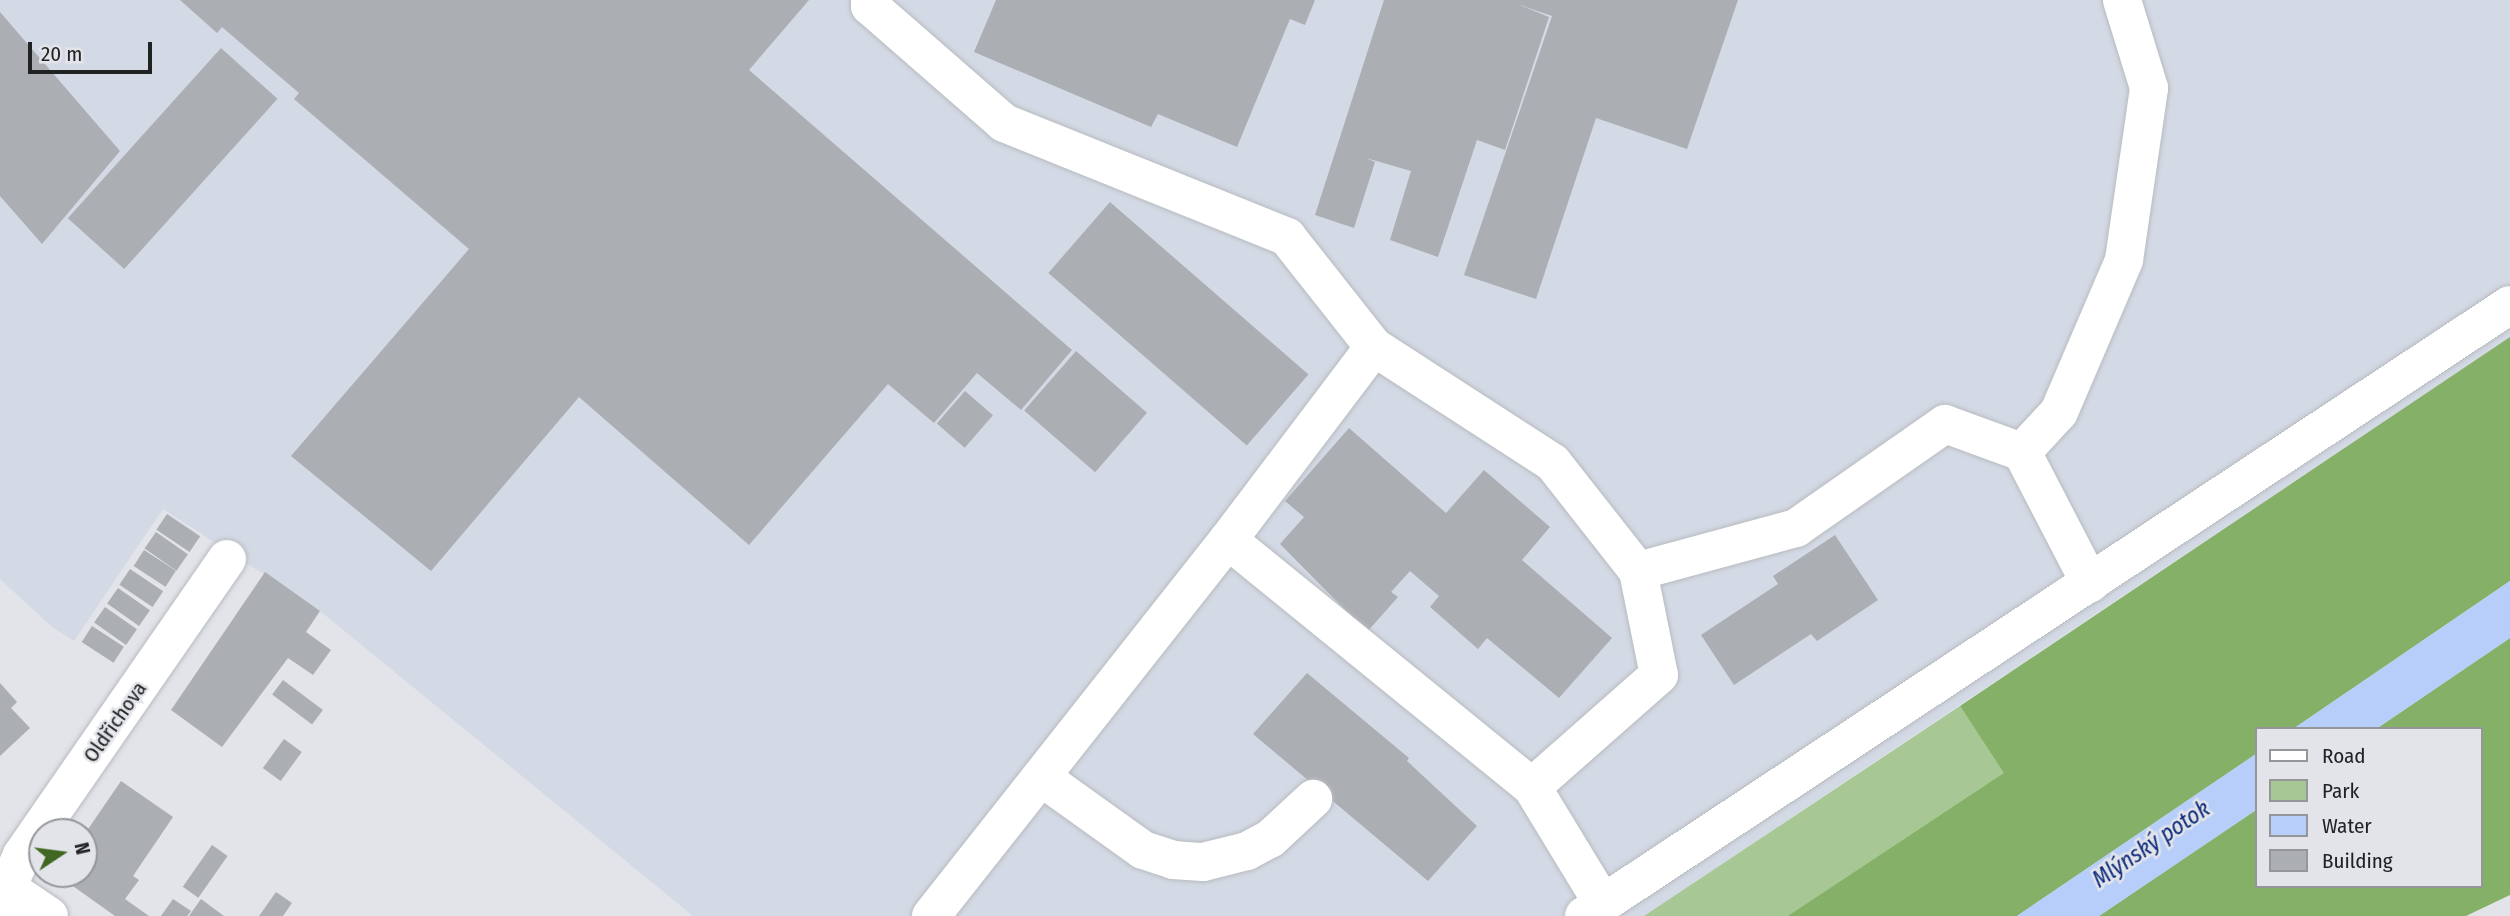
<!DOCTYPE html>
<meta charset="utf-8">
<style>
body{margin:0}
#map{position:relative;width:2510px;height:916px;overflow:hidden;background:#e2e4e9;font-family:"Fira Sans Condensed",sans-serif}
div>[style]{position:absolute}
.built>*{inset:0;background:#d4dae5}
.green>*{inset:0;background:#a7c794}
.forest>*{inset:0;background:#84b067}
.water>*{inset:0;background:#b7cefa}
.building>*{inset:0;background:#abaeb2;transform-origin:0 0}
.roads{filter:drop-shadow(0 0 2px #b8bbc0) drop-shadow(0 0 2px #b8bbc0)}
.minor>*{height:38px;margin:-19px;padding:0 19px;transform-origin:19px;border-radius:19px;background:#fff}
span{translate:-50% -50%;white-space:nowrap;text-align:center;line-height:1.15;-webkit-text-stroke:5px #e2e4e9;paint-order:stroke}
.street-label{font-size:21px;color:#212224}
.water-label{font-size:23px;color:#0d2c7c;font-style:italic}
.legend{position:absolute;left:2255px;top:727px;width:228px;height:161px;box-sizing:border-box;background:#e2e4e9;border:2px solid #95969a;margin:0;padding:9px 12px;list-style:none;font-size:21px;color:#212224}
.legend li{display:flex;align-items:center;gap:14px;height:35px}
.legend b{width:35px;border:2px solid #95969a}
.north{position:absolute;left:28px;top:818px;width:70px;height:70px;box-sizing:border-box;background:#e2e4e9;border:2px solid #95969a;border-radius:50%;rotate:77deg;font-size:19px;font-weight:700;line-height:28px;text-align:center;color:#212224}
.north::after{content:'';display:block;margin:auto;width:24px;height:32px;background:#416823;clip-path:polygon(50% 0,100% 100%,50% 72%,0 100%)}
.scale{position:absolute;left:28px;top:42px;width:124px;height:32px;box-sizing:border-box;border:4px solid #212224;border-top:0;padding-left:9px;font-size:21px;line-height:24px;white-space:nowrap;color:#212224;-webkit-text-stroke:5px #e2e4e9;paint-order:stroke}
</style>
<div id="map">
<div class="built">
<div style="clip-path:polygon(0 0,2510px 0,2510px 337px,1644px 916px,693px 916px,320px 611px,163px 509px,74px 641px,52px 627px,0 579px)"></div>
</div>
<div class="green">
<div style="clip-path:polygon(1960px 706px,2005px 773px,1793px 916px,1644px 916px)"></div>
</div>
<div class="forest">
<div style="clip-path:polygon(2510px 337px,2510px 581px,2293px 729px,2256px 729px,2256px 754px,2017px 916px,1788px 916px,2004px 773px,1960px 706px)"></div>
<div style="clip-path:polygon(2510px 638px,2510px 895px,2466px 916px,2099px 916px,2256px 810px,2256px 886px,2480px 886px,2480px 729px,2376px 729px)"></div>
</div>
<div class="water">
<div style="clip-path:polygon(2510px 581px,2510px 638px,2376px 729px,2293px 729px)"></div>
<div style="clip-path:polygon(2256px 754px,2256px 810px,2099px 916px,2017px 916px)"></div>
</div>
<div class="building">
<div style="clip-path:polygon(180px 0,809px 0,749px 70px,1072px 350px,1021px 410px,977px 373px,934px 423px,888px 384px,749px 545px,579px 397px,431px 571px,291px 456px,469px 249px,294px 99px,299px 93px,222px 27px,217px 33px)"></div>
<div style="clip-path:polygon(996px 0,1315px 0,1305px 25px,1290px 19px,1237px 147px,1158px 114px,1151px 127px,974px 52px)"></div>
<div style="clip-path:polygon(1384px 0,1738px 0,1687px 149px,1596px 118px,1536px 299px,1464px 275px,1552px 16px,1517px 4px,1549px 17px,1505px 150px,1477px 140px,1438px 257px,1390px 240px,1411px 171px,1366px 158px,1375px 162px,1354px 228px,1315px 215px)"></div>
<div style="clip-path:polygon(0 12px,120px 151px,42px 244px,0 196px)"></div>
<div style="left:221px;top:48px;width:76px;height:229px;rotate:42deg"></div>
<div style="left:1110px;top:202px;width:263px;height:94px;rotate:41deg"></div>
<div style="left:1076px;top:351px;width:94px;height:79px;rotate:41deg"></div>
<div style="left:965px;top:391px;width:37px;height:43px;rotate:41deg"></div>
<div style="clip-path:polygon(1349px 428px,1446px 513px,1484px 470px,1550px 527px,1522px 560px,1612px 638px,1559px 698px,1487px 638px,1478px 649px,1430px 607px,1439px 596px,1410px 571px,1391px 592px,1398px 597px,1367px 632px,1280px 544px,1304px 517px,1285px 501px)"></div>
<div style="left:167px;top:514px;width:40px;height:19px;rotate:34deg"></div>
<div style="left:156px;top:532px;width:39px;height:20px;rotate:35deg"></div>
<div style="clip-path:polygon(1835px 535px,1878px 600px,1817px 641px,1811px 634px,1734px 685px,1701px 635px,1778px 584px,1773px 576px)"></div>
<div style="left:144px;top:550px;width:38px;height:19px;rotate:33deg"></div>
<div style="left:130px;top:569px;width:40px;height:19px;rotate:34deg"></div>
<div style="clip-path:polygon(265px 572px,320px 611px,306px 632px,331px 650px,313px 675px,288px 658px,222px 747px,171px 710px)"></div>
<div style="left:118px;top:588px;width:39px;height:19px;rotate:35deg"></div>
<div style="left:105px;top:607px;width:39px;height:19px;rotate:35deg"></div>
<div style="left:92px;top:626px;width:38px;height:19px;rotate:33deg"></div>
<div style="clip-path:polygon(1307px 673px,1409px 758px,1407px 761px,1477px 826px,1428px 881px,1253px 734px)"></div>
<div style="left:283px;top:680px;width:50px;height:18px;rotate:37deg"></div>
<div style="clip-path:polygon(0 683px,17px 702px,11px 708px,30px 728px,0 756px)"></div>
<div style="left:284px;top:739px;width:22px;height:36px;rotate:36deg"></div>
<div style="clip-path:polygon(121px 781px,173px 817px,133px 876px,139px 880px,125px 899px,149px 916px,115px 916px,56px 874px,84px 874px,84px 835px)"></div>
<div style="left:212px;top:845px;width:19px;height:51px;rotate:35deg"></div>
<div style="clip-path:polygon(276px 892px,292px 903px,283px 916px,259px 916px)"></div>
<div style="clip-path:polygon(173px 899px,191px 911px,187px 916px,161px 916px)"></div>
<div style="clip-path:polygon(201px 899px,224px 916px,189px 916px)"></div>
</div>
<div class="roads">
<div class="minor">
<div style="left:870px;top:0;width:6px;rotate:90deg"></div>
<div style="left:870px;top:6px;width:178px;rotate:41.1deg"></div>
<div style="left:1004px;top:123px;width:305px;rotate:21.9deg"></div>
<div style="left:1287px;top:237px;width:140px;rotate:51.7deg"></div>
<div style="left:1374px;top:347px;width:213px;rotate:32.9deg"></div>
<div style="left:1553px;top:463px;width:137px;rotate:51.8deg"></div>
<div style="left:1638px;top:571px;width:106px;rotate:78.6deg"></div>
<div style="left:1659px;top:675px;width:169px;rotate:138.6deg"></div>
<div style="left:1374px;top:347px;width:242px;rotate:127.1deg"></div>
<div style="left:1228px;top:540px;width:392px;rotate:39.1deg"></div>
<div style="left:1532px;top:787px;width:137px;rotate:58.7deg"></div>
<div style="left:2022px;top:452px;width:148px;rotate:62.6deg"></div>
<div style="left:1638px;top:571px;width:164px;rotate:-15.2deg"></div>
<div style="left:1796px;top:528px;width:182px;rotate:-34.9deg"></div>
<div style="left:1945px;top:424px;width:82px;rotate:20deg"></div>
<div style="left:2022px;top:452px;width:54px;rotate:-47.2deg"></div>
<div style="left:2059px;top:412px;width:165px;rotate:-66.8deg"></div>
<div style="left:2124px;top:260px;width:174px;rotate:-81.7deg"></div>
<div style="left:2149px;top:88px;width:92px;rotate:-107.1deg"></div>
<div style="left:1041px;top:777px;width:125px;rotate:35.6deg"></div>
<div style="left:1143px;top:850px;width:32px;rotate:18deg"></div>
<div style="left:1173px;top:860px;width:30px;rotate:4deg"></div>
<div style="left:1203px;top:862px;width:45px;rotate:-14deg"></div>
<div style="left:1247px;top:851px;width:26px;rotate:-28deg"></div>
<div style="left:1270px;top:839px;width:59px;rotate:-42.9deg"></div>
<div style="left:0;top:883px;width:59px;rotate:34deg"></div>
<div style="left:0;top:903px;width:53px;rotate:-65.4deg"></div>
<div style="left:22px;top:855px;width:360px;rotate:-55.3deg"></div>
<div style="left:931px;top:916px;width:479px;rotate:-51.7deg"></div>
<div style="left:1584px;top:916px;width:1109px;rotate:-33.42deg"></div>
</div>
</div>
<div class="street-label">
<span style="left:115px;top:722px;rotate:-55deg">Oldřichova</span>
</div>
<div class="water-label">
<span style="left:2151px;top:844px;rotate:-34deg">Mlýnský potok</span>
</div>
<ul class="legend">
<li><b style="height:9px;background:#fff"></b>Road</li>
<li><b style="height:19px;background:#a7c794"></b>Park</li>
<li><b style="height:19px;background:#b7cefa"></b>Water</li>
<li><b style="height:19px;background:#abaeb2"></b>Building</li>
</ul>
<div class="north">N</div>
<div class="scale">20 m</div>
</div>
